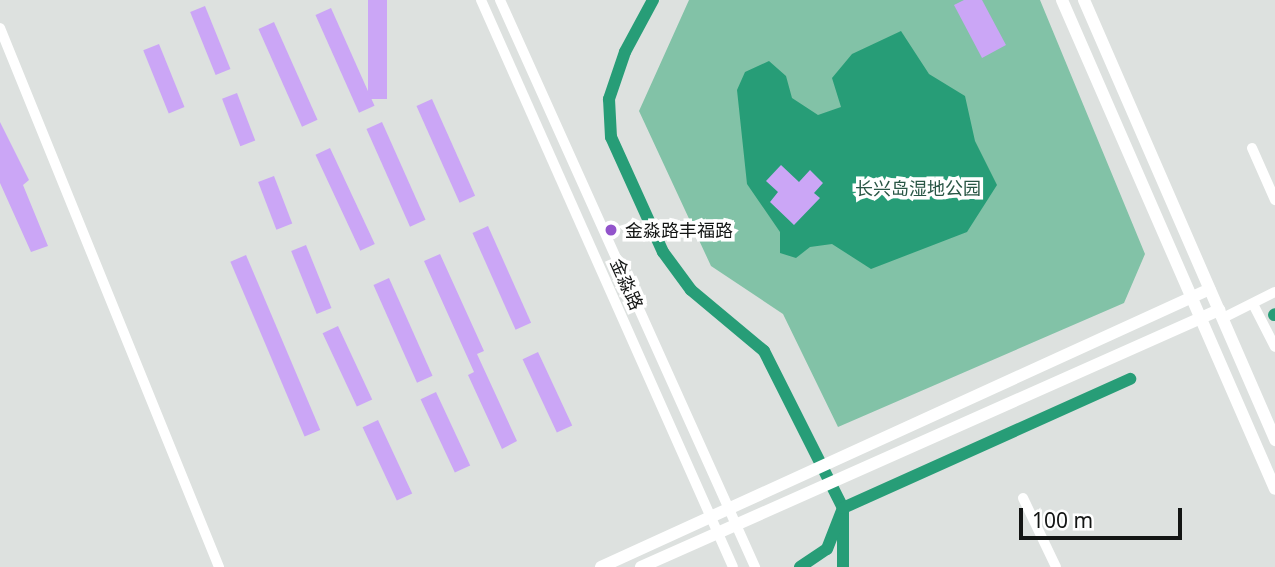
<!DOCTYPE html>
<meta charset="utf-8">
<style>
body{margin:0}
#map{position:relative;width:1275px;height:567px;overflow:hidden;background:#dde1df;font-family:"Noto Sans","Noto Sans SC",sans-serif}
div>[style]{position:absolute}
.green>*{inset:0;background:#82c2a7}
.water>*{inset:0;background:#279d77}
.canal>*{height:12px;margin:-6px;padding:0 6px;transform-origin:6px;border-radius:6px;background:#279d77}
.building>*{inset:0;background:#cba6f6;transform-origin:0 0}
.minor>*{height:10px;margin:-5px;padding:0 5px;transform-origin:5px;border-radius:5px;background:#fff}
.tertiary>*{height:12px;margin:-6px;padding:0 6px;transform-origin:6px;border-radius:6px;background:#fff}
.dots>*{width:19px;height:19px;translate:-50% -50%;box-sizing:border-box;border:4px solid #fff;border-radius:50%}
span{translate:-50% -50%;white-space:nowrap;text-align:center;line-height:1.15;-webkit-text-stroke:7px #fff;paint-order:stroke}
.park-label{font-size:18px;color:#295645}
.poi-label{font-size:18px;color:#131514}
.left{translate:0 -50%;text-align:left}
.street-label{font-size:18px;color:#131514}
.scale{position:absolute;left:1019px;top:508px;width:163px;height:32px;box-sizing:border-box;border:4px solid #131514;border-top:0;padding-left:9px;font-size:21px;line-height:24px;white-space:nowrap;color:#131514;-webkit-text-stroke:5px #fff;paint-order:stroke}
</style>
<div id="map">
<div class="green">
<div style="clip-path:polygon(689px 0,1040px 0,1145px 254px,1124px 303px,838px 427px,783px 314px,711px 266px,639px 111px)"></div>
</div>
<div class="water">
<div style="clip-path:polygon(901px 31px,929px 74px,965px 96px,975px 141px,997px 185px,967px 232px,871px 269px,832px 244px,810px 247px,796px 258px,780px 253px,780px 232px,747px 184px,737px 90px,745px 72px,769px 61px,786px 76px,792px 98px,818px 115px,841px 107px,832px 78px,852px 54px)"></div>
</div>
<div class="canal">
<div style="left:653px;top:0;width:59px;rotate:118.3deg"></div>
<div style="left:625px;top:52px;width:50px;rotate:108.8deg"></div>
<div style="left:609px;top:99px;width:38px;rotate:87deg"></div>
<div style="left:611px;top:137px;width:126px;rotate:65.7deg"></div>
<div style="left:663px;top:252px;width:47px;rotate:53.6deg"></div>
<div style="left:691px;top:290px;width:95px;rotate:39.9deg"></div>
<div style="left:764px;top:351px;width:176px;rotate:63.3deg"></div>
<div style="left:843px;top:508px;width:59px;rotate:90deg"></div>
<div style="left:1274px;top:315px;width:1px;rotate:-45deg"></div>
<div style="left:800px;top:567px;width:32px;rotate:-34deg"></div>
<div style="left:827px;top:549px;width:44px;rotate:-68.7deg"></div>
<div style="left:843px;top:508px;width:315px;rotate:-24.2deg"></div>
</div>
<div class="building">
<div style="left:368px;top:0;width:19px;height:99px"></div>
<div style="clip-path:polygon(964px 0,982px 0,1006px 45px,982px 58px,954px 5px)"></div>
<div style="left:205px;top:6px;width:68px;height:16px;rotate:68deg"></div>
<div style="left:331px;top:8px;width:107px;height:17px;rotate:66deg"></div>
<div style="left:274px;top:22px;width:107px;height:17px;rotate:66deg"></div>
<div style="left:159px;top:44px;width:68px;height:17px;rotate:68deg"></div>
<div style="left:237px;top:93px;width:51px;height:16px;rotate:69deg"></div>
<div style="left:432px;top:99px;width:106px;height:17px;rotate:66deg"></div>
<div style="clip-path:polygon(0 122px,29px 180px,23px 185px,48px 246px,31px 252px,0 183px)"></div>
<div style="left:382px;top:122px;width:107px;height:17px;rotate:66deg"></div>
<div style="left:330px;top:148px;width:106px;height:16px;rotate:65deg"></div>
<div style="clip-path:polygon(781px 165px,799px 182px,810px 170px,823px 183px,814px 193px,820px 198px,794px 225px,770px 202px,778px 192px,766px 181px)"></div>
<div style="left:274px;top:176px;width:51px;height:17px;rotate:69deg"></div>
<div style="left:488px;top:226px;width:106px;height:17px;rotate:66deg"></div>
<div style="left:306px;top:245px;width:68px;height:16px;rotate:68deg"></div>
<div style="clip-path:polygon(440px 254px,484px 351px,477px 354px,517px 441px,502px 449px,468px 375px,474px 372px,424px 261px)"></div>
<div style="left:246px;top:255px;width:190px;height:17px;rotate:67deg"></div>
<div style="left:389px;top:278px;width:107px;height:17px;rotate:66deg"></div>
<div style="left:338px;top:326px;width:81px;height:17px;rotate:65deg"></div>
<div style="left:538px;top:352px;width:81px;height:17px;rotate:65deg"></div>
<div style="left:436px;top:392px;width:81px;height:17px;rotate:65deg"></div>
<div style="left:378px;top:420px;width:81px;height:17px;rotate:65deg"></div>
</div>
<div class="minor">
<div style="left:481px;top:0;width:620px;rotate:66.04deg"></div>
<div style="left:500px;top:0;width:622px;rotate:65.78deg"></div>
<div style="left:0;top:28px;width:582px;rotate:67.89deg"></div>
<div style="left:1252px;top:148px;width:57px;rotate:66.1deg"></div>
<div style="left:1253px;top:304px;width:48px;rotate:62.9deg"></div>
<div style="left:1223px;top:318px;width:58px;rotate:-26.6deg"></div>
<div style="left:1023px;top:498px;width:76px;rotate:64.4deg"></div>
</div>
<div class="tertiary">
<div style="left:1062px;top:0;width:533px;rotate:66.46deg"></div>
<div style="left:1084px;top:0;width:480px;rotate:66.5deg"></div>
<div style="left:601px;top:567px;width:669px;rotate:-24.54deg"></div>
<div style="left:641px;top:567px;width:633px;rotate:-23.97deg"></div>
</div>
<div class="dots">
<div style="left:611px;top:230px;background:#9254cb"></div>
</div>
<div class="park-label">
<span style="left:918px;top:188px">长兴岛湿地公园</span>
</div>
<div class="poi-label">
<span class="left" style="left:625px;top:230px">金淼路丰福路</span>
</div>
<div class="street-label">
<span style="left:627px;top:284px;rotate:66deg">金淼路</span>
</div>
<div class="scale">100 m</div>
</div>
